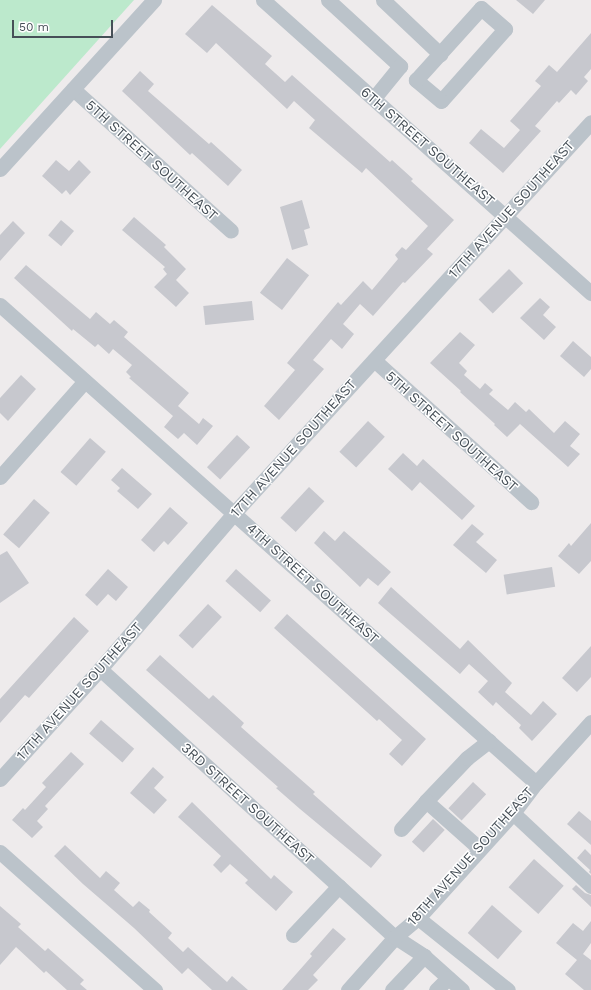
<!DOCTYPE html>
<style>
body{margin:0}
#map{position:relative;width:591px;height:990px;overflow:hidden;background:#eeebec;font-family:"Work Sans",sans-serif}
div>[style]{position:absolute}
.green>*{inset:0;background:#bce9cc}
.building>*{inset:0;background:#c7c8ce;transform-origin:0 0}
.minor>*{height:15px;margin:-7.5px;padding:0 7.5px;transform-origin:7.5px;border-radius:7.5px;background:#bbc3ca}
span{translate:-50% -50%;white-space:nowrap;text-align:center;line-height:1.15;-webkit-text-stroke:3px #fff;paint-order:stroke}
.street-label{font-size:14px;color:#464f57}
.scale{position:absolute;left:12px;top:20px;width:101px;height:18px;box-sizing:border-box;border:2px solid #464f57;border-top:0;padding-left:5px;font-size:12px;line-height:14px;white-space:nowrap;color:#464f57;-webkit-text-stroke:3px #fff;paint-order:stroke}
</style>
<div id="map">
<div class="green">
<div style="clip-path:polygon(0 0,134px 0,0 149px)"></div>
</div>
<div class="building">
<div style="clip-path:polygon(516px 0,545px 0,533px 14px)"></div>
<div style="clip-path:polygon(212px 5px,272px 56px,265px 64px,285px 82px,292px 75px,390px 162px,392px 160px,413px 179px,411px 181px,454px 220px,427px 249px,433px 254px,405px 283px,403px 282px,373px 316px,360px 304px,343px 324px,354px 334px,342px 349px,331px 339px,313px 360px,324px 369px,279px 420px,264px 406px,295px 370px,287px 363px,338px 302px,341px 305px,363px 281px,372px 290px,398px 259px,395px 255px,402px 247px,406px 250px,428px 226px,366px 168px,362px 173px,309px 128px,315px 120px,294px 101px,287px 109px,216px 43px,207px 53px,185px 34px)"></div>
<div style="clip-path:polygon(591px 33px,591px 69px,584px 77px,588px 81px,576px 95px,571px 90px,559px 103px,557px 101px,535px 126px,541px 131px,503px 173px,469px 143px,481px 129px,504px 148px,520px 130px,510px 121px,541px 86px,535px 81px,549px 65px,557px 72px)"></div>
<div style="clip-path:polygon(140px 71px,154px 84px,148px 91px,209px 144px,211px 142px,242px 170px,228px 186px,192px 153px,190px 155px,122px 91px)"></div>
<div style="clip-path:polygon(56px 160px,69px 171px,79px 160px,91px 172px,70px 195px,66px 190px,62px 194px,42px 176px)"></div>
<div style="clip-path:polygon(302px 200px,310px 228px,304px 230px,308px 245px,292px 250px,280px 207px)"></div>
<div style="clip-path:polygon(134px 217px,166px 245px,164px 247px,186px 269px,176px 280px,189px 293px,176px 307px,154px 287px,167px 274px,163px 269px,165px 267px,122px 230px)"></div>
<div style="left:61px;top:220px;width:17px;height:20px;rotate:40deg"></div>
<div style="clip-path:polygon(13px 221px,25px 233px,0 261px,0 235px)"></div>
<div style="left:287px;top:258px;width:28px;height:44px;rotate:38deg"></div>
<div style="clip-path:polygon(26px 265px,90px 319px,96px 312px,110px 324px,114px 320px,128px 332px,124px 337px,189px 393px,178px 406px,199px 424px,203px 418px,213px 426px,197px 445px,184px 433px,178px 439px,164px 427px,173px 416px,129px 378px,131px 377px,126px 372px,132px 365px,113px 349px,109px 354px,98px 344px,95px 347px,73px 329px,72px 331px,14px 278px)"></div>
<div style="left:509px;top:269px;width:20px;height:43px;rotate:45deg"></div>
<div style="clip-path:polygon(540px 298px,550px 307px,543px 315px,556px 327px,544px 340px,520px 318px)"></div>
<div style="left:252px;top:301px;width:19px;height:49px;rotate:84deg"></div>
<div style="clip-path:polygon(460px 332px,475px 345px,459px 363px,467px 371px,464px 375px,480px 389px,485px 383px,493px 390px,489px 394px,508px 410px,515px 402px,526px 412px,529px 409px,554px 433px,565px 421px,580px 434px,570px 446px,580px 454px,568px 467px,520px 424px,507px 437px,494px 425px,495px 424px,460px 392px,461px 391px,430px 363px)"></div>
<div style="clip-path:polygon(573px 341px,591px 357px,591px 369px,584px 377px,560px 356px)"></div>
<div style="clip-path:polygon(21px 375px,36px 389px,8px 421px,0 413px,0 398px)"></div>
<div style="left:368px;top:421px;width:23px;height:42px;rotate:43deg"></div>
<div style="left:237px;top:435px;width:18px;height:44px;rotate:43deg"></div>
<div style="left:90px;top:438px;width:21px;height:45px;rotate:41deg"></div>
<div style="clip-path:polygon(403px 453px,417px 466px,423px 459px,475px 506px,462px 520px,420px 482px,412px 491px,388px 469px)"></div>
<div style="clip-path:polygon(122px 468px,152px 494px,138px 509px,117px 491px,120px 488px,111px 480px)"></div>
<div style="left:309px;top:487px;width:21px;height:42px;rotate:43deg"></div>
<div style="left:34px;top:499px;width:21px;height:47px;rotate:41deg"></div>
<div style="clip-path:polygon(170px 507px,188px 523px,168px 545px,164px 541px,154px 552px,141px 540px)"></div>
<div style="clip-path:polygon(591px 523px,591px 561px,579px 574px,558px 556px,569px 543px,571px 546px)"></div>
<div style="clip-path:polygon(472px 524px,484px 534px,476px 542px,497px 560px,486px 573px,453px 545px)"></div>
<div style="clip-path:polygon(324px 531px,335px 541px,344px 531px,391px 572px,378px 586px,368px 578px,360px 587px,314px 543px)"></div>
<div style="clip-path:polygon(7px 551px,29px 583px,0 603px,0 555px)"></div>
<div style="left:552px;top:567px;width:20px;height:49px;rotate:81deg"></div>
<div style="clip-path:polygon(108px 569px,128px 587px,116px 601px,108px 594px,97px 606px,85px 595px)"></div>
<div style="left:236px;top:569px;width:47px;height:16px;rotate:42deg"></div>
<div style="clip-path:polygon(391px 587px,460px 649px,468px 640px,512px 683px,505px 692px,531px 715px,543px 701px,557px 714px,532px 741px,519px 728px,521px 725px,496px 702px,493px 706px,478px 692px,488px 681px,469px 664px,460px 674px,378px 603px)"></div>
<div style="left:208px;top:604px;width:19px;height:43px;rotate:43deg"></div>
<div style="clip-path:polygon(287px 614px,426px 739px,402px 766px,389px 754px,402px 740px,379px 719px,377px 721px,274px 628px)"></div>
<div style="clip-path:polygon(74px 617px,89px 631px,29px 698px,25px 695px,0 723px,0 699px)"></div>
<div style="clip-path:polygon(591px 646px,591px 677px,577px 692px,562px 678px)"></div>
<div style="clip-path:polygon(160px 655px,209px 699px,213px 695px,244px 723px,241px 727px,315px 792px,313px 794px,382px 855px,371px 868px,300px 809px,276px 788px,278px 787px,146px 670px)"></div>
<div style="left:101px;top:720px;width:44px;height:18px;rotate:41deg"></div>
<div style="clip-path:polygon(71px 752px,84px 764px,45px 806px,48px 809px,37px 821px,43px 827px,32px 838px,12px 820px,23px 808px,25px 810px,46px 787px,42px 783px)"></div>
<div style="clip-path:polygon(153px 767px,164px 777px,154px 788px,167px 800px,154px 814px,130px 793px)"></div>
<div style="left:473px;top:782px;width:18px;height:36px;rotate:43deg"></div>
<div style="clip-path:polygon(192px 802px,271px 879px,274px 875px,293px 892px,276px 911px,245px 883px,248px 880px,230px 864px,221px 873px,213px 865px,221px 856px,178px 817px)"></div>
<div style="clip-path:polygon(579px 811px,591px 821px,591px 845px,567px 824px)"></div>
<div style="left:433px;top:819px;width:16px;height:31px;rotate:43deg"></div>
<div style="clip-path:polygon(65px 845px,100px 878px,106px 871px,120px 883px,114px 890px,133px 907px,139px 901px,150px 910px,149px 912px,172px 933px,168px 938px,183px 952px,188px 947px,227px 982px,232px 976px,248px 990px,212px 990px,188px 968px,182px 974px,134px 928px,83px 884px,54px 856px)"></div>
<div style="clip-path:polygon(585px 849px,591px 855px,591px 874px,589px 872px,590px 870px,577px 858px)"></div>
<div style="left:534px;top:859px;width:40px;height:38px;rotate:42deg"></div>
<div style="clip-path:polygon(576px 885px,585px 893px,591px 895px,591px 907px,572px 889px)"></div>
<div style="left:492px;top:905px;width:40px;height:37px;rotate:41deg"></div>
<div style="clip-path:polygon(0 906px,21px 924px,18px 927px,45px 951px,48px 948px,84px 980px,80px 984px,87px 990px,67px 990px,46px 971px,44px 973px,16px 947px,0 965px)"></div>
<div style="clip-path:polygon(591px 921px,591px 943px,583px 954px,591px 960px,591px 990px,584px 990px,565px 974px,577px 960px,556px 943px,573px 923px,583px 931px)"></div>
<div style="clip-path:polygon(333px 928px,346px 939px,313px 975px,318px 980px,308px 990px,282px 990px,312px 956px,310px 954px)"></div>
</div>
<div class="minor">
<div style="left:263px;top:0;width:440px;rotate:41.8deg"></div>
<div style="left:328px;top:0;width:98px;rotate:42.5deg"></div>
<div style="left:400px;top:66px;width:41px;rotate:129.1deg"></div>
<div style="left:383px;top:0;width:79px;rotate:43.5deg"></div>
<div style="left:481px;top:8px;width:32px;rotate:41deg"></div>
<div style="left:505px;top:29px;width:96px;rotate:131.6deg"></div>
<div style="left:441px;top:101px;width:33px;rotate:-140deg"></div>
<div style="left:416px;top:80px;width:97px;rotate:-47.9deg"></div>
<div style="left:73px;top:89px;width:212px;rotate:41.9deg"></div>
<div style="left:0;top:169px;width:229px;rotate:-47.7deg"></div>
<div style="left:0;top:305px;width:718px;rotate:41.73deg"></div>
<div style="left:374px;top:360px;width:212px;rotate:42.1deg"></div>
<div style="left:0;top:477px;width:128px;rotate:-48.5deg"></div>
<div style="left:100px;top:669px;width:399px;rotate:42.3deg"></div>
<div style="left:395px;top:937px;width:35px;rotate:33deg"></div>
<div style="left:424px;top:956px;width:51px;rotate:41.8deg"></div>
<div style="left:0;top:779px;width:149px;rotate:-47.7deg"></div>
<div style="left:100px;top:669px;width:206px;rotate:-49.3deg"></div>
<div style="left:234px;top:513px;width:529px;rotate:-47.6deg"></div>
<div style="left:426px;top:801px;width:59px;rotate:-46.4deg"></div>
<div style="left:467px;top:758px;width:28px;rotate:-38deg"></div>
<div style="left:513px;top:813px;width:107px;rotate:43.1deg"></div>
<div style="left:401px;top:829px;width:38px;rotate:-48deg"></div>
<div style="left:426px;top:801px;width:72px;rotate:41.6deg"></div>
<div style="left:0;top:852px;width:208px;rotate:41.7deg"></div>
<div style="left:418px;top:918px;width:115px;rotate:38.7deg"></div>
<div style="left:293px;top:935px;width:67px;rotate:-46.8deg"></div>
<div style="left:348px;top:990px;width:71px;rotate:-48.4deg"></div>
<div style="left:395px;top:937px;width:30px;rotate:-40deg"></div>
<div style="left:418px;top:918px;width:142px;rotate:-47.9deg"></div>
<div style="left:513px;top:813px;width:38px;rotate:-53deg"></div>
<div style="left:536px;top:783px;width:82px;rotate:-48deg"></div>
<div style="left:392px;top:990px;width:47px;rotate:-46.7deg"></div>
<div style="left:436px;top:990px;width:17px;rotate:-45deg"></div>
</div>
<div class="street-label">
<span style="left:428px;top:146px;rotate:41deg">6TH STREET SOUTHEAST</span>
<span style="left:152px;top:160px;rotate:42deg">5TH STREET SOUTHEAST</span>
<span style="left:511px;top:209px;rotate:-48deg">17TH AVENUE SOUTHEAST</span>
<span style="left:452px;top:431px;rotate:42deg">5TH STREET SOUTHEAST</span>
<span style="left:293px;top:448px;rotate:-48deg">17TH AVENUE SOUTHEAST</span>
<span style="left:313px;top:583px;rotate:42deg">4TH STREET SOUTHEAST</span>
<span style="left:79px;top:691px;rotate:-48deg">17TH AVENUE SOUTHEAST</span>
<span style="left:248px;top:803px;rotate:42deg">3RD STREET SOUTHEAST</span>
<span style="left:470px;top:856px;rotate:-48deg">18TH AVENUE SOUTHEAST</span>
</div>
<div class="scale">50 m</div>
</div>
